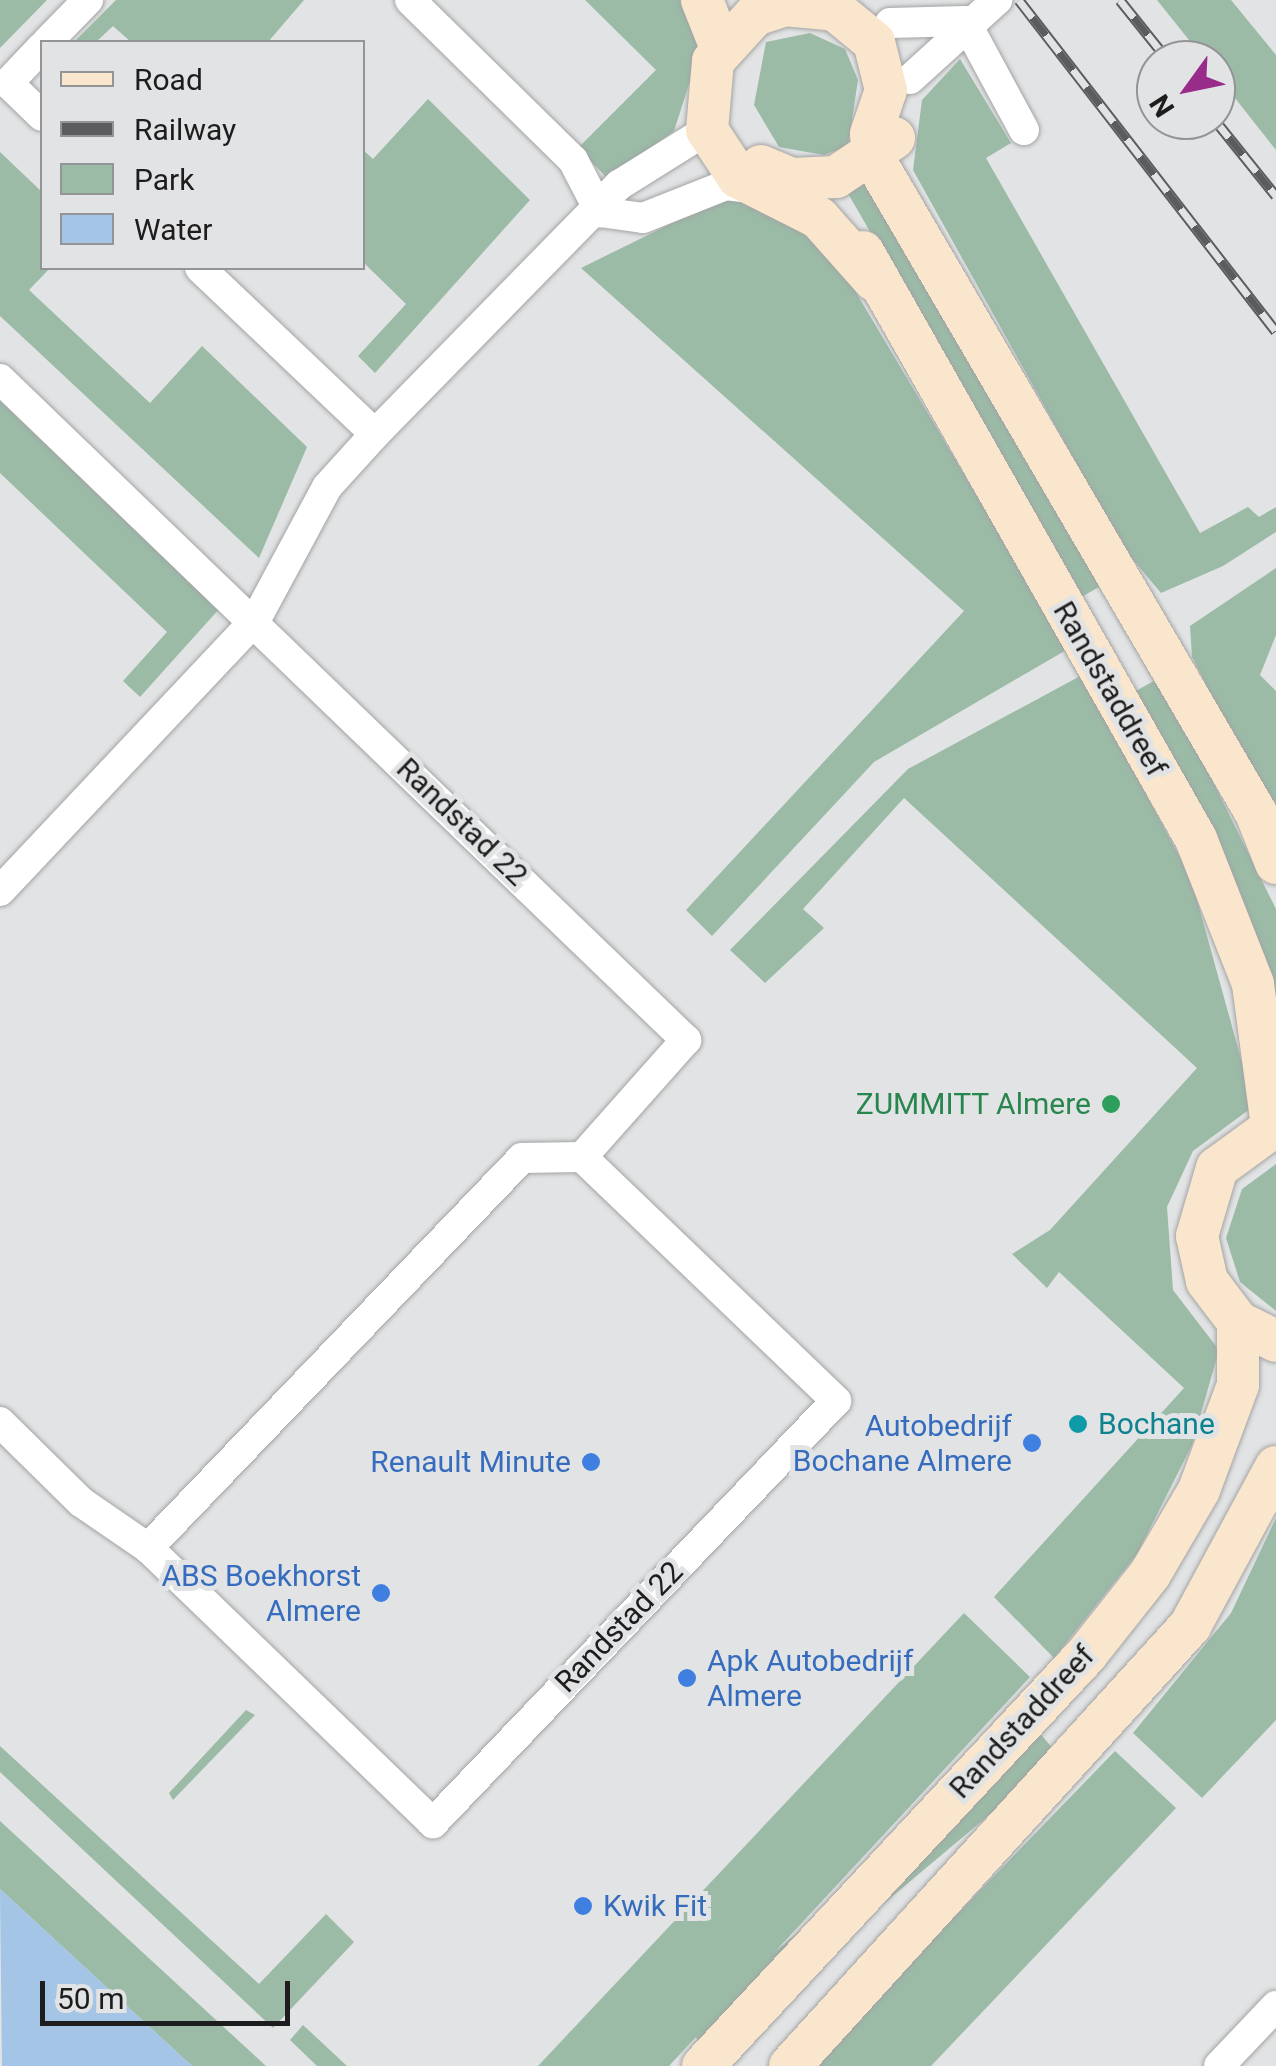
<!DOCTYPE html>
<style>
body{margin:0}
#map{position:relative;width:1276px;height:2066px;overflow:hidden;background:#e2e3e4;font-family:Roboto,sans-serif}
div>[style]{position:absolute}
.green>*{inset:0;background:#9bbba7;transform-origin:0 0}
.water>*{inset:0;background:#a4c5e5}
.roads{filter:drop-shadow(0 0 2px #a3a4a5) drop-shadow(0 0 2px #a3a4a5)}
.minor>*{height:30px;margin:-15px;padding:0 15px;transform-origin:15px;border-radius:15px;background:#fff}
.secondary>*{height:42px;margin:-21px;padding:0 21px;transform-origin:21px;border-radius:21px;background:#fae6cc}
.rail>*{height:11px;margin-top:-5.5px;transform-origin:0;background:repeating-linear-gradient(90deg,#e2e3e4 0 22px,#5b5c5d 0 44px);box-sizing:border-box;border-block:2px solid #5b5c5d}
.dots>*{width:28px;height:28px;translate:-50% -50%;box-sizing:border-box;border:5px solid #e2e3e4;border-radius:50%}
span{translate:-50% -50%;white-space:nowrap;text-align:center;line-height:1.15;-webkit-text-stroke:10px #e2e3e4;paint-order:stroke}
.street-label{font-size:30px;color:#1d1d1e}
.leisure-label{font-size:30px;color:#27864d}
.right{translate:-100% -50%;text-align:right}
.culture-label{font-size:30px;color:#0d838f}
.left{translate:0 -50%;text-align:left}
.shop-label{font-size:30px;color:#366cbe}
.legend{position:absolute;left:40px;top:40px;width:325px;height:230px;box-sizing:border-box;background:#e2e3e4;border:2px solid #939495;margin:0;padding:12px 18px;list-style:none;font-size:30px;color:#1d1d1e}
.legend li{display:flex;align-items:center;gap:20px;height:50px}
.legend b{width:50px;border:2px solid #939495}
.north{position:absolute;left:1136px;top:40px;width:100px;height:100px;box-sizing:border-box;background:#e2e3e4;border:2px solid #939495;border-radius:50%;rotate:237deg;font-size:28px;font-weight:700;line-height:40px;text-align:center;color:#1d1d1e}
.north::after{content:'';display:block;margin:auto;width:35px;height:45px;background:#992b8b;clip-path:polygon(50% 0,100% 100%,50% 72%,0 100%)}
.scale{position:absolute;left:40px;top:1981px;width:250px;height:45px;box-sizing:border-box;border:5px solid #1d1d1e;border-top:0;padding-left:12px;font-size:30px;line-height:35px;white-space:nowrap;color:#1d1d1e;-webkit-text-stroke:8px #e2e3e4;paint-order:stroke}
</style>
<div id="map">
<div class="green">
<div style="clip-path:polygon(0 0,47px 0,0 48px)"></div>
<div style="clip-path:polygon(116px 0,304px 0,268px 42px,131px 42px,113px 26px,96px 42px,74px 42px)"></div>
<div style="clip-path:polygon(585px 0,691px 0,700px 50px,674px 131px,607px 178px,578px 148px,656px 70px)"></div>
<div style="clip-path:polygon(1157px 0,1231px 0,1276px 55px,1276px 150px,1216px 74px,1216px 60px,1205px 60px)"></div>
<div style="clip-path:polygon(810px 33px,845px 49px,858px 80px,848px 146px,824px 155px,779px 147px,754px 105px,766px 42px)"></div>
<div style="clip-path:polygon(960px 59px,1011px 143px,986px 158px,1200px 533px,1248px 507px,1259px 517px,1276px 507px,1276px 532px,1223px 566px,1161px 593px,1124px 549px,913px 170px,922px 100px)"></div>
<div style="clip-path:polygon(428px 99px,530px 200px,375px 373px,358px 356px,406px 304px,363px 262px,363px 150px,373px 159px)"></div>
<div style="clip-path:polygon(0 152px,42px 192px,42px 268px,50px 268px,29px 290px,150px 403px,202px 346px,307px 447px,259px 558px,0 316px)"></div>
<div style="left:872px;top:173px;width:472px;height:31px;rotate:60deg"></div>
<div style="clip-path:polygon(721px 199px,752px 201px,823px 237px,1068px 649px,874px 762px,712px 936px,686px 910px,964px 611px,581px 268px)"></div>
<div style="clip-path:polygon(0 401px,220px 608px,140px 697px,123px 681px,167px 632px,0 473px)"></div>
<div style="clip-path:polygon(1276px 568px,1276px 635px,1260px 675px,1276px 691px,1276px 820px,1192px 657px,1190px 626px)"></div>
<div style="clip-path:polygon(1082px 675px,1191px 878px,1254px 1106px,1193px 1151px,1167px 1207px,1173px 1290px,1219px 1350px,1192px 1445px,1137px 1554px,1054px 1658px,994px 1597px,1184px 1388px,1059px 1272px,1047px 1288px,1012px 1254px,1050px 1230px,1197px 1068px,904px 798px,803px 909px,824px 928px,765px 983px,730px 950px,908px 769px)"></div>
<div style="clip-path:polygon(1161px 677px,1276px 909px,1276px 1022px,1134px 692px)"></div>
<div style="clip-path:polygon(1276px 1164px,1276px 1311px,1240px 1282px,1226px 1238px,1242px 1189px)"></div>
<div style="clip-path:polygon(1276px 1518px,1276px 1720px,1202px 1798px,1133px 1733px,1231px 1613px)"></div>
<div style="clip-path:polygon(964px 1613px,1030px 1677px,669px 2066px,538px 2066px)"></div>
<div style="clip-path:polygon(246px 1710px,255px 1715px,173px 1800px,169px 1793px)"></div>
<div style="left:1038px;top:1731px;width:33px;height:459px;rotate:50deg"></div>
<div style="clip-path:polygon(0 1746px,259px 1984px,326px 1914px,354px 1942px,273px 2028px,0 1772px)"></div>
<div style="clip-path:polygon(1115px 1751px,1176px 1808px,931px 2066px,810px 2066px)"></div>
<div style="clip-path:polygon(0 1821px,266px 2066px,192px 2066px,0 1889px)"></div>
<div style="clip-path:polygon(303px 2025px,347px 2066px,317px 2066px,290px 2040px)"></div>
</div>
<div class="water">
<div style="clip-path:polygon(0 1889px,192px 2066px,2px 2066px)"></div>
</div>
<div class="roads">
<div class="minor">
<div style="left:410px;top:0;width:228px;rotate:44.5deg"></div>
<div style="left:573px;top:160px;width:59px;rotate:62.6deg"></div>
<div style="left:965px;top:21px;width:124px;rotate:61.6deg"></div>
<div style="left:890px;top:23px;width:75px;rotate:-1.5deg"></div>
<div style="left:47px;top:42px;width:59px;rotate:-45.7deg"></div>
<div style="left:42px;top:47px;width:50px;rotate:133.4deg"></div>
<div style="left:8px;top:83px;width:47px;rotate:44.1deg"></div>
<div style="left:910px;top:79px;width:118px;rotate:-42.2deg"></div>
<div style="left:600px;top:212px;width:43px;rotate:7.9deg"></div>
<div style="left:643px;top:218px;width:89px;rotate:-21.7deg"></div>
<div style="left:726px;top:185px;width:25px;rotate:7deg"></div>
<div style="left:200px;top:268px;width:241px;rotate:43.5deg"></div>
<div style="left:0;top:379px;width:953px;rotate:43.94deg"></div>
<div style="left:686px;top:1040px;width:157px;rotate:131.6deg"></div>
<div style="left:582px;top:1157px;width:352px;rotate:43.8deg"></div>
<div style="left:836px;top:1401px;width:584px;rotate:133.68deg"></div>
<div style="left:433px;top:1823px;width:396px;rotate:-136deg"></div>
<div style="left:148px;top:1548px;width:81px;rotate:-145.5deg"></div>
<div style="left:81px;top:1502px;width:114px;rotate:-135.4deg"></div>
<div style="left:0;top:891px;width:374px;rotate:-46.7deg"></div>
<div style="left:256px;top:619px;width:150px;rotate:-61.7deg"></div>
<div style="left:327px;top:487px;width:72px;rotate:-47.8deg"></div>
<div style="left:375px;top:434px;width:349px;rotate:-45.6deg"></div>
<div style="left:619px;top:185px;width:104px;rotate:-32deg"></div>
<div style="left:148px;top:1548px;width:540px;rotate:-46.2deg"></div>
<div style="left:522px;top:1158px;width:60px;rotate:-1deg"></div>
<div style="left:1219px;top:2066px;width:83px;rotate:-46.5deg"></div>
</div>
<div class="secondary">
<div style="left:702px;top:0;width:52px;rotate:68.4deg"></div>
<div style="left:761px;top:166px;width:34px;rotate:23deg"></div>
<div style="left:792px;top:179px;width:44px;rotate:-2.6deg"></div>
<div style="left:836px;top:177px;width:70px;rotate:-33.9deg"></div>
<div style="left:863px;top:252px;width:675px;rotate:60.43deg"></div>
<div style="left:1196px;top:839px;width:156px;rotate:68.5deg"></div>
<div style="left:1253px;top:984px;width:143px;rotate:82.4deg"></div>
<div style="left:874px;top:280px;width:83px;rotate:-131.6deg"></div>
<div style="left:819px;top:218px;width:91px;rotate:-153.2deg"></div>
<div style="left:738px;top:177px;width:56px;rotate:-123.4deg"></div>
<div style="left:707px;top:130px;width:69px;rotate:-85deg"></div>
<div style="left:713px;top:61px;width:62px;rotate:-47.6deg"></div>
<div style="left:755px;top:15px;width:32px;rotate:-18deg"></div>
<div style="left:785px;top:5px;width:50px;rotate:5.7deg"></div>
<div style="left:835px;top:10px;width:50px;rotate:39.4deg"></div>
<div style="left:874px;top:42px;width:49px;rotate:76deg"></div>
<div style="left:886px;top:90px;width:46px;rotate:108.8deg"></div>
<div style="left:871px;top:134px;width:25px;rotate:83deg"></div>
<div style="left:874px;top:159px;width:757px;rotate:59.71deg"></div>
<div style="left:1256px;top:813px;width:54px;rotate:68.2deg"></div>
<div style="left:1276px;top:1125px;width:73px;rotate:143.9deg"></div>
<div style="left:1217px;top:1168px;width:71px;rotate:106.4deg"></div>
<div style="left:1197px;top:1236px;width:46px;rotate:77.5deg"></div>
<div style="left:1207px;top:1281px;width:51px;rotate:52.9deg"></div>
<div style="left:1238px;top:1322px;width:42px;rotate:26.6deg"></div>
<div style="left:703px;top:2066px;width:562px;rotate:-47.02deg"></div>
<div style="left:1086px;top:1655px;width:103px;rotate:-51.7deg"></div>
<div style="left:1150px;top:1574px;width:97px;rotate:-59.7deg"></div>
<div style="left:1199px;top:1490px;width:112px;rotate:-69.6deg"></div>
<div style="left:1238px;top:1385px;width:63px;rotate:-90deg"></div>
<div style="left:790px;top:2066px;width:595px;rotate:-47.73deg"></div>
<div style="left:1190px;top:1626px;width:181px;rotate:-61.6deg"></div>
</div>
</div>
<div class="rail">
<div style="left:1019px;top:0;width:419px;rotate:52.2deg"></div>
<div style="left:1120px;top:0;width:77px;rotate:51.3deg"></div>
<div style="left:1215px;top:120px;width:97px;rotate:51.2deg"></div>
</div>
<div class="dots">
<div style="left:1111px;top:1104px;background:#2e9e5b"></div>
<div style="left:1078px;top:1424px;background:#0f9aa8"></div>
<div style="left:1032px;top:1443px;background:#3f7fe0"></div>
<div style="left:591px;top:1462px;background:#3f7fe0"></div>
<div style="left:381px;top:1593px;background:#3f7fe0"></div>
<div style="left:687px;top:1678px;background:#3f7fe0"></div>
<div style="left:583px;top:1906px;background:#3f7fe0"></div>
</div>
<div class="street-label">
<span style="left:1110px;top:689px;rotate:60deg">Randstaddreef</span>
<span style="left:462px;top:822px;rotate:44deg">Randstad 22</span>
<span style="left:619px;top:1627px;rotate:-46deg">Randstad 22</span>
<span style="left:1022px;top:1722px;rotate:-47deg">Randstaddreef</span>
</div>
<div class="leisure-label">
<span class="right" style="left:1091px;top:1104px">ZUMMITT Almere</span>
</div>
<div class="culture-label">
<span class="left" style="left:1098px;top:1424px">Bochane</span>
</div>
<div class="shop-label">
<span class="right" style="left:1012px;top:1443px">Autobedrijf<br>Bochane Almere</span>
<span class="right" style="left:571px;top:1462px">Renault Minute</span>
<span class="right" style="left:361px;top:1593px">ABS Boekhorst<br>Almere</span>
<span class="left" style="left:707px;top:1678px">Apk Autobedrijf<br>Almere</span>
<span class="left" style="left:603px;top:1906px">Kwik Fit</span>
</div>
<ul class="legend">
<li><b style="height:12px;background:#fae6cc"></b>Road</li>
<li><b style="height:12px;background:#5b5c5d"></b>Railway</li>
<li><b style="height:28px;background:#9bbba7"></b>Park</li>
<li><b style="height:28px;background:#a4c5e5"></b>Water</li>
</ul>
<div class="north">N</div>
<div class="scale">50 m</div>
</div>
